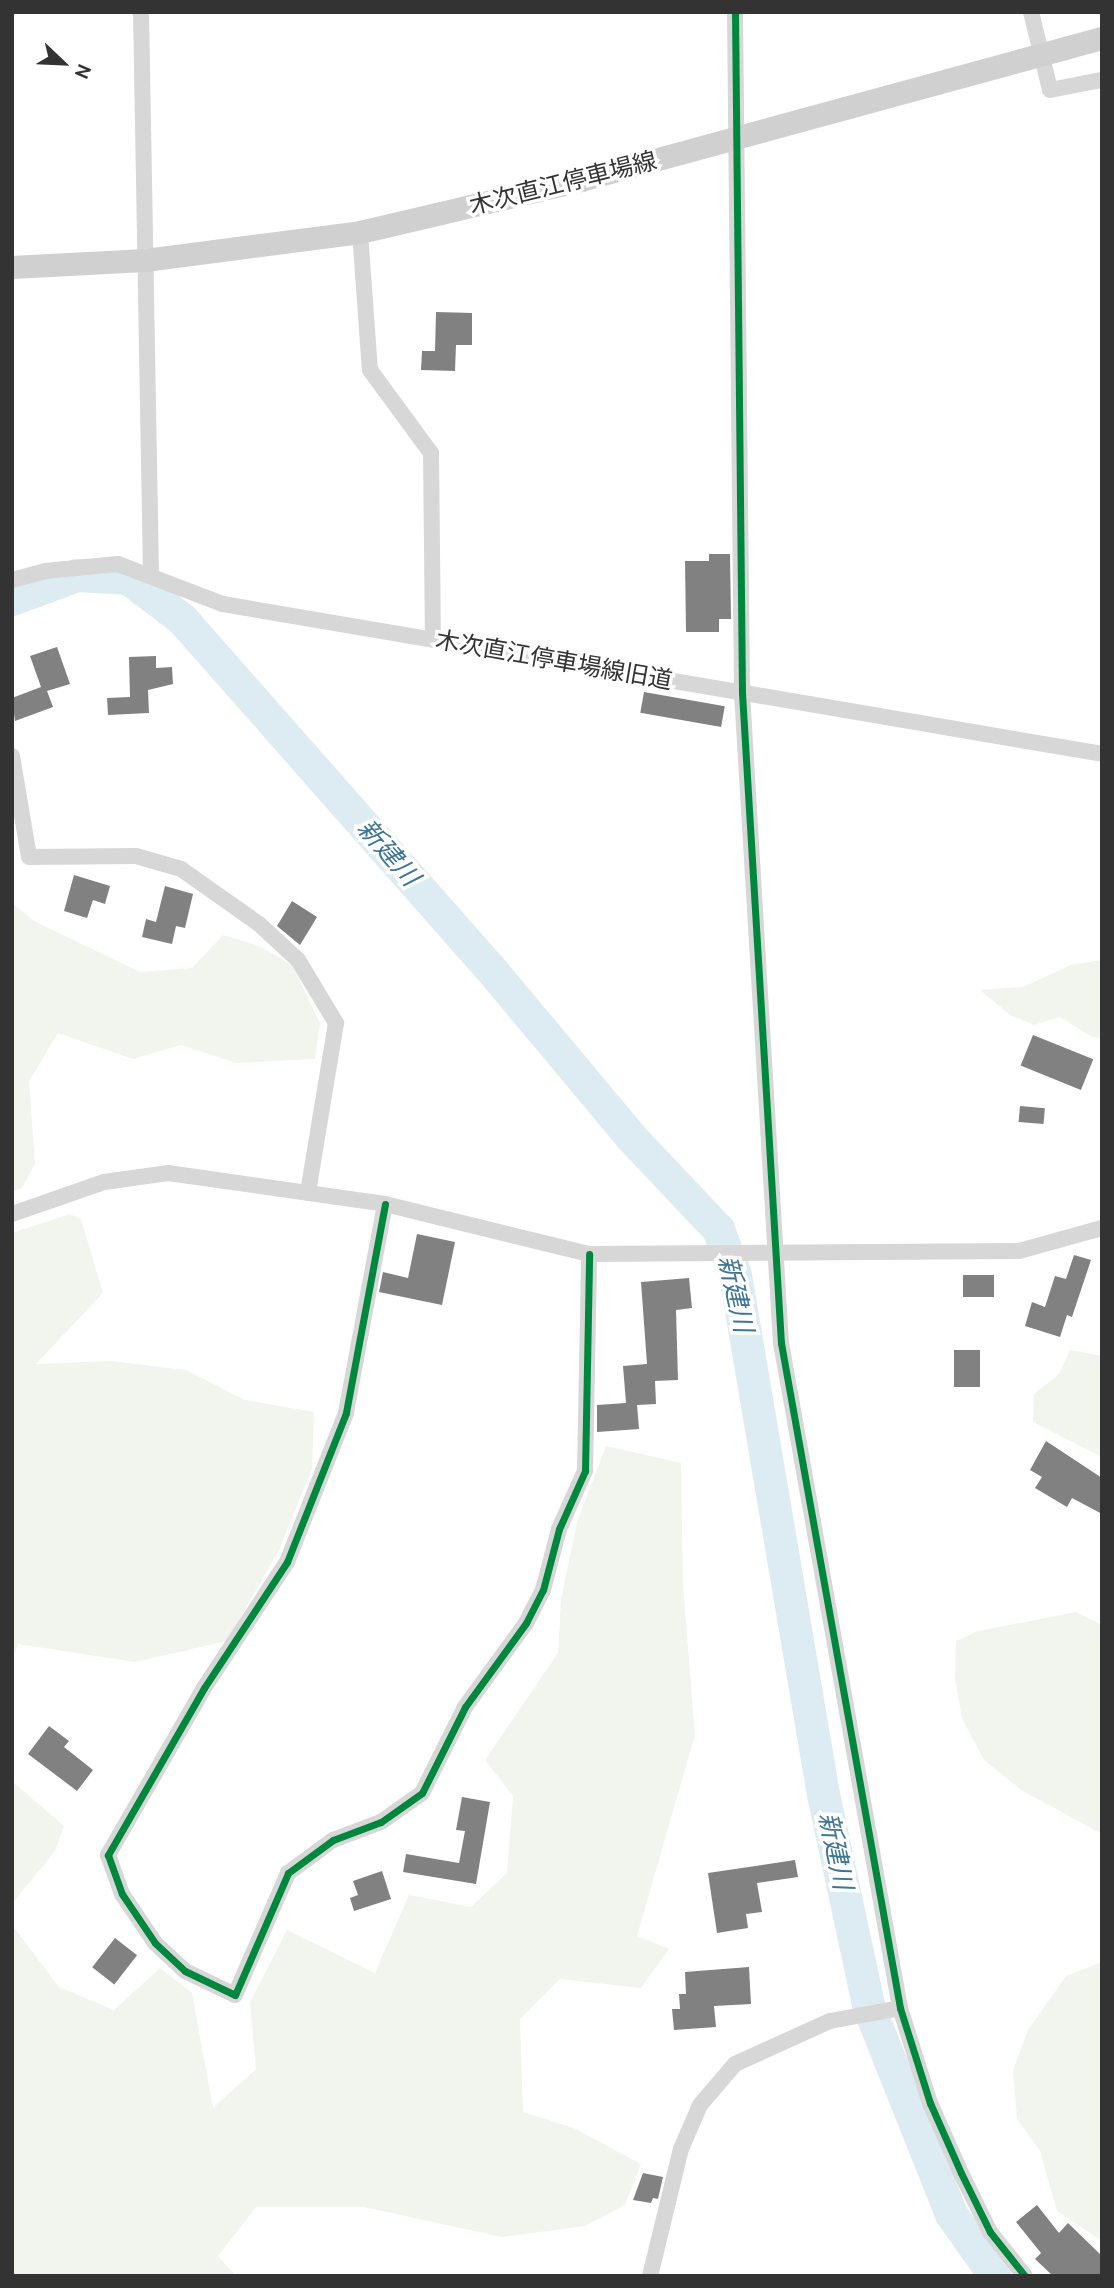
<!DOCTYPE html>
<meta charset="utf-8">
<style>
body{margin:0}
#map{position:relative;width:1114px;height:2288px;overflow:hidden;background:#fff;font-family:Cabin,"Noto Sans JP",sans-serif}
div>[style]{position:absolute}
.green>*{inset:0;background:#f1f5ed}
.river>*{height:33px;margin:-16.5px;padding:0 16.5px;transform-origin:16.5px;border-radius:16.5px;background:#ddebf3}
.building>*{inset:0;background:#818181;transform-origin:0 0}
.street>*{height:16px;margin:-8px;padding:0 8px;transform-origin:8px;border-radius:8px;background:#d7d7d7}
.secondary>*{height:23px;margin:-11.5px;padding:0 11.5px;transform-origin:11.5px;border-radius:11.5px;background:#d0d0d0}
.cycleway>*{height:7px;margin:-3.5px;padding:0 3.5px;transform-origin:3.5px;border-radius:3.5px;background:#00873e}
span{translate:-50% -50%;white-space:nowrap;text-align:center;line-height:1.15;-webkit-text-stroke:7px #fff;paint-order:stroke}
.street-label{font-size:24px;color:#333}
.water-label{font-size:26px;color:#3f7597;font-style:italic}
.frame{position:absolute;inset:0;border:14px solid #333;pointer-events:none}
.north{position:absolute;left:28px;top:28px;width:70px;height:70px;-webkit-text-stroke:5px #fff;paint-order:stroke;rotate:113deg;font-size:19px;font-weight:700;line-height:28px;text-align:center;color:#333}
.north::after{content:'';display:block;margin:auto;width:24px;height:32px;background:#333;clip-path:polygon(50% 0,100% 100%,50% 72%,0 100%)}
</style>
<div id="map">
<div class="green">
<div style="clip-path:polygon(12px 903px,34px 921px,140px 972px,192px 968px,223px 935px,259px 946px,292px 965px,320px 1023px,315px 1059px,236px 1063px,181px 1045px,133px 1059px,58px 1033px,29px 1081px,35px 1164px,22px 1188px,12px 1192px)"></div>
<div style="clip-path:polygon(1102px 960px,1102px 1038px,1092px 1037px,1060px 1017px,1034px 1025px,1010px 1015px,980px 990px,1023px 987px,1071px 965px)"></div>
<div style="clip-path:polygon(70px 1214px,81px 1219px,103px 1293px,36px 1364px,111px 1361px,186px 1370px,245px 1400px,314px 1412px,312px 1469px,279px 1550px,227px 1641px,135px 1662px,18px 1644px,12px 1660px,12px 1233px)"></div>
<div style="clip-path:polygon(1070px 1350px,1102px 1356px,1102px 1457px,1033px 1422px,1034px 1394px,1059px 1374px)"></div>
<div style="clip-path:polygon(606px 1446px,681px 1463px,683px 1585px,695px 1735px,637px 1936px,669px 1949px,641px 1988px,560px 1979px,520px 2019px,523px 2112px,574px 2128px,641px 2164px,625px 2205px,585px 2226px,502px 2237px,364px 2207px,256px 2207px,218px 2256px,236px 2276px,12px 2276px,12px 1925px,59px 1987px,114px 2010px,160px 1968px,192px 1993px,213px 2108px,256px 2069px,250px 2002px,287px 1930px,375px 1973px,409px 1895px,471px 1907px,507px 1873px,513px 1796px,485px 1760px,558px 1653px,561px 1600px,577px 1522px)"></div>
<div style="clip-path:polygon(1076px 1612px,1102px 1625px,1102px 1834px,1021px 1790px,984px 1760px,962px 1719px,955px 1678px,956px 1641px,978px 1631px)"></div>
<div style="clip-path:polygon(12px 1781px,64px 1826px,55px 1851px,12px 1904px)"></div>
<div style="clip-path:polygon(1102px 1962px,1102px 2241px,1057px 2211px,1040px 2151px,1017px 2119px,1013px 2070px,1028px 2030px,1066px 1976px)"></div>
</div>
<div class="river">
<div style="left:12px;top:599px;width:69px;rotate:-20.3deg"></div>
<div style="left:77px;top:575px;width:51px;rotate:3.4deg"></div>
<div style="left:128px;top:578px;width:68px;rotate:37.2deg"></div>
<div style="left:182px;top:619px;width:464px;rotate:48.6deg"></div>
<div style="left:489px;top:967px;width:222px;rotate:50.1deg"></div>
<div style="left:631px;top:1137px;width:127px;rotate:46.6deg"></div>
<div style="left:718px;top:1229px;width:49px;rotate:69.7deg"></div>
<div style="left:735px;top:1275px;width:526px;rotate:80.38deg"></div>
<div style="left:823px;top:1794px;width:219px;rotate:77.9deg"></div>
<div style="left:869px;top:2008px;width:222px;rotate:68.3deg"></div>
<div style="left:951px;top:2214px;width:76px;rotate:54.6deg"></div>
</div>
<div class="building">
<div style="clip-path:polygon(436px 312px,472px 313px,472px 345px,456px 345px,455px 371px,421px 370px,422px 351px,435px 351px)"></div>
<div style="clip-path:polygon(709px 554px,730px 554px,731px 619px,719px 619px,719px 632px,686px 632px,685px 561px,709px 561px)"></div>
<div style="clip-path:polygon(57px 647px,70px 684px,47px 691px,53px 707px,15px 721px,12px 698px,41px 687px,30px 656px)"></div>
<div style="clip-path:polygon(156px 656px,156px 668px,172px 667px,173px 684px,148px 690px,149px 713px,108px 715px,107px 698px,130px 697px,129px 657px)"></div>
<div style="left:644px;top:692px;width:82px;height:21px;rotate:10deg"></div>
<div style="clip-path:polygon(74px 875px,110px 886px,105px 904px,93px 900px,87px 918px,64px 911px)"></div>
<div style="clip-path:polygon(165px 886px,193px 894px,185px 928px,176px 926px,172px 944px,142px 937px,146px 919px,156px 922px)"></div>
<div style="clip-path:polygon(292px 901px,317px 917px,300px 945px,277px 926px)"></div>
<div style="left:1033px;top:1035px;width:65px;height:33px;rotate:22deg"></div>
<div style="left:1020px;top:1106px;width:25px;height:16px;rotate:5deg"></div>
<div style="clip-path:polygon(417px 1234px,455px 1242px,442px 1305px,379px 1292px,383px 1272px,408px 1278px)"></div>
<div style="clip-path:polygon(1074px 1255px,1091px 1260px,1072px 1317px,1067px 1315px,1060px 1337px,1025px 1326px,1032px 1302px,1045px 1307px,1055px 1276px,1066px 1279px)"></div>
<div style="left:994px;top:1275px;width:22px;height:31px;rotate:90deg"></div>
<div style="clip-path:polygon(689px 1278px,692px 1308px,676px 1310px,678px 1380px,655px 1381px,656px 1404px,637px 1405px,639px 1429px,597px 1432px,597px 1405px,626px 1403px,623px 1366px,647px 1364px,641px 1282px)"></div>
<div style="left:954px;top:1350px;width:26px;height:37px"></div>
<div style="clip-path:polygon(1046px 1441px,1102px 1478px,1102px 1514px,1072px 1498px,1067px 1507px,1035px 1488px,1042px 1477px,1030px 1470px)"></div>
<div style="clip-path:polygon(49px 1726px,69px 1741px,64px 1747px,93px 1770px,77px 1791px,28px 1754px)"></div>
<div style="clip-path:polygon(462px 1797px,490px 1802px,476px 1884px,403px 1872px,406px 1854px,459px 1863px,465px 1831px,456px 1830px)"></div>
<div style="clip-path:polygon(795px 1860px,798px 1877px,757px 1883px,762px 1912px,746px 1914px,748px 1928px,717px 1933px,708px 1873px)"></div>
<div style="clip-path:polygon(382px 1871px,391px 1899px,354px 1911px,350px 1898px,358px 1895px,353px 1881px)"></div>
<div style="left:115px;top:1938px;width:28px;height:37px;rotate:38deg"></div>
<div style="clip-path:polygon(749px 1967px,751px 2004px,714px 2006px,716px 2027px,674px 2030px,672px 2009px,680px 2009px,679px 1994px,686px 1994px,685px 1972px)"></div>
<div style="clip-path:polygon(643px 2173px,663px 2177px,658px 2199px,653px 2198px,651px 2203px,633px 2200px)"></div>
<div style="clip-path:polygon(1037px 2205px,1059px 2233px,1068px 2223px,1102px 2256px,1102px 2276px,1053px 2276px,1035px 2259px,1041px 2253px,1016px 2222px)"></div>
</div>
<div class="street">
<div style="left:141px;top:12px;width:564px;rotate:88.98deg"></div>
<div style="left:735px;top:12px;width:681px;rotate:89.41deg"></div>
<div style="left:742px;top:693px;width:651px;rotate:86.57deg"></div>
<div style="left:781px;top:1343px;width:676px;rotate:79.85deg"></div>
<div style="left:900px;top:2008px;width:100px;rotate:72.5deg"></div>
<div style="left:930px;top:2103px;width:77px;rotate:66.1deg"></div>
<div style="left:961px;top:2173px;width:66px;rotate:63.8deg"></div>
<div style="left:990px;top:2232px;width:56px;rotate:51.5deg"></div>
<div style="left:1031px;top:12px;width:80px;rotate:76.3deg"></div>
<div style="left:1050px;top:90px;width:53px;rotate:-10.9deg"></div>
<div style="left:360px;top:232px;width:138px;rotate:85.9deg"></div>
<div style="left:370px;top:370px;width:103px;rotate:53.7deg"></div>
<div style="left:431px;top:453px;width:186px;rotate:89.4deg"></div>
<div style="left:12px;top:580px;width:34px;rotate:-15deg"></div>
<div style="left:45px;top:571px;width:73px;rotate:-5.5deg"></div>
<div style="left:118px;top:564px;width:112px;rotate:20.9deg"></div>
<div style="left:223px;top:604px;width:892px;rotate:9.68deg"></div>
<div style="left:12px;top:756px;width:102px;rotate:80.4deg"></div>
<div style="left:29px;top:857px;width:107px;rotate:-0.5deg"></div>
<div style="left:136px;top:856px;width:47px;rotate:16.1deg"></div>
<div style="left:181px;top:869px;width:95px;rotate:35.2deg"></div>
<div style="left:259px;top:924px;width:53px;rotate:42.7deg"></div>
<div style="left:298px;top:960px;width:74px;rotate:58.9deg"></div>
<div style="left:336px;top:1023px;width:172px;rotate:99.4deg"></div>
<div style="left:385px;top:1204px;width:213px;rotate:100.6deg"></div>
<div style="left:346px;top:1413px;width:160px;rotate:111.6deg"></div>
<div style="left:287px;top:1562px;width:151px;rotate:123.4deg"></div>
<div style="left:204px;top:1688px;width:193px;rotate:119.9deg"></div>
<div style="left:108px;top:1855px;width:41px;rotate:70.3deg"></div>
<div style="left:122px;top:1894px;width:59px;rotate:56deg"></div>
<div style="left:155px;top:1943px;width:41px;rotate:43deg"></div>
<div style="left:185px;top:1971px;width:55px;rotate:25.6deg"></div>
<div style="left:235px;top:1995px;width:133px;rotate:-66.5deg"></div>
<div style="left:288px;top:1873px;width:56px;rotate:-36.3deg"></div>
<div style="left:333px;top:1840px;width:51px;rotate:-20.6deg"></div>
<div style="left:381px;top:1822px;width:50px;rotate:-35.3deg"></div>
<div style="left:422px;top:1793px;width:96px;rotate:-63.4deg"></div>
<div style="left:465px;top:1707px;width:104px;rotate:-54deg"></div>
<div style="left:526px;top:1623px;width:37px;rotate:-63deg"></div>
<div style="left:543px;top:1590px;width:63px;rotate:-75.3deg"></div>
<div style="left:559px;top:1529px;width:64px;rotate:-65.9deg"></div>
<div style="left:585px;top:1471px;width:217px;rotate:-88.9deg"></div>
<div style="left:12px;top:1214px;width:97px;rotate:-19.2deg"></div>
<div style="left:104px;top:1182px;width:65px;rotate:-8deg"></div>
<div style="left:168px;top:1173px;width:219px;rotate:8.1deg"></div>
<div style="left:385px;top:1204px;width:210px;rotate:13.8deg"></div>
<div style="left:589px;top:1254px;width:430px;rotate:-0.4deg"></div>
<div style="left:1019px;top:1251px;width:86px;rotate:-15.5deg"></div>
<div style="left:650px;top:2276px;width:131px;rotate:-76.3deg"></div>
<div style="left:681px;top:2149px;width:48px;rotate:-66.6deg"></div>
<div style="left:700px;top:2105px;width:54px;rotate:-49.5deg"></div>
<div style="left:735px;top:2064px;width:104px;rotate:-24.4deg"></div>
<div style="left:830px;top:2021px;width:71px;rotate:-10.5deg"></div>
</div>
<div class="secondary">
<div style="left:12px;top:267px;width:133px;rotate:-3deg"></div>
<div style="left:145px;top:260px;width:217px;rotate:-7.4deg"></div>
<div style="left:360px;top:232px;width:227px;rotate:-13.2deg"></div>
<div style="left:581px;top:180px;width:540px;rotate:-15.25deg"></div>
</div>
<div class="cycleway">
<div style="left:735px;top:12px;width:681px;rotate:89.41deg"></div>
<div style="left:742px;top:693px;width:651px;rotate:86.57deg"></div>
<div style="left:781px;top:1343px;width:676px;rotate:79.85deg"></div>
<div style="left:900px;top:2008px;width:100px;rotate:72.5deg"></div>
<div style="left:930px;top:2103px;width:77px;rotate:66.1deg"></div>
<div style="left:961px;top:2173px;width:66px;rotate:63.8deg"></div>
<div style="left:990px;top:2232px;width:56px;rotate:51.5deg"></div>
<div style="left:385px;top:1204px;width:213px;rotate:100.6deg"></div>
<div style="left:346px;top:1413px;width:160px;rotate:111.6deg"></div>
<div style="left:287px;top:1562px;width:151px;rotate:123.4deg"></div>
<div style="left:204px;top:1688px;width:193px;rotate:119.9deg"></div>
<div style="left:108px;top:1855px;width:41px;rotate:70.3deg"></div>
<div style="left:122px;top:1894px;width:59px;rotate:56deg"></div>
<div style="left:155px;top:1943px;width:41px;rotate:43deg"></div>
<div style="left:185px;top:1971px;width:55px;rotate:25.6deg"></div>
<div style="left:235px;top:1995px;width:133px;rotate:-66.5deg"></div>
<div style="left:288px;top:1873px;width:56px;rotate:-36.3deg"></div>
<div style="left:333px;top:1840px;width:51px;rotate:-20.6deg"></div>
<div style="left:381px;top:1822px;width:50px;rotate:-35.3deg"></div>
<div style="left:422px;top:1793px;width:96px;rotate:-63.4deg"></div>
<div style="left:465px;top:1707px;width:104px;rotate:-54deg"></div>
<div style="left:526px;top:1623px;width:37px;rotate:-63deg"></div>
<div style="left:543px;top:1590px;width:63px;rotate:-75.3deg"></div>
<div style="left:559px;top:1529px;width:64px;rotate:-65.9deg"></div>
<div style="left:585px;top:1471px;width:217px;rotate:-88.9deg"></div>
</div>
<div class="street-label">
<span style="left:563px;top:183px;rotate:-14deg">木次直江停車場線</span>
<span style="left:554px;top:660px;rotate:10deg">木次直江停車場線旧道</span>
</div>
<div class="water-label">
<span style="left:388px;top:853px;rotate:49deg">新建川</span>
<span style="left:735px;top:1294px;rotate:77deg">新建川</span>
<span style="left:835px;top:1851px;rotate:78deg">新建川</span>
</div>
<div class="frame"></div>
<div class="north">N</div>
</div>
